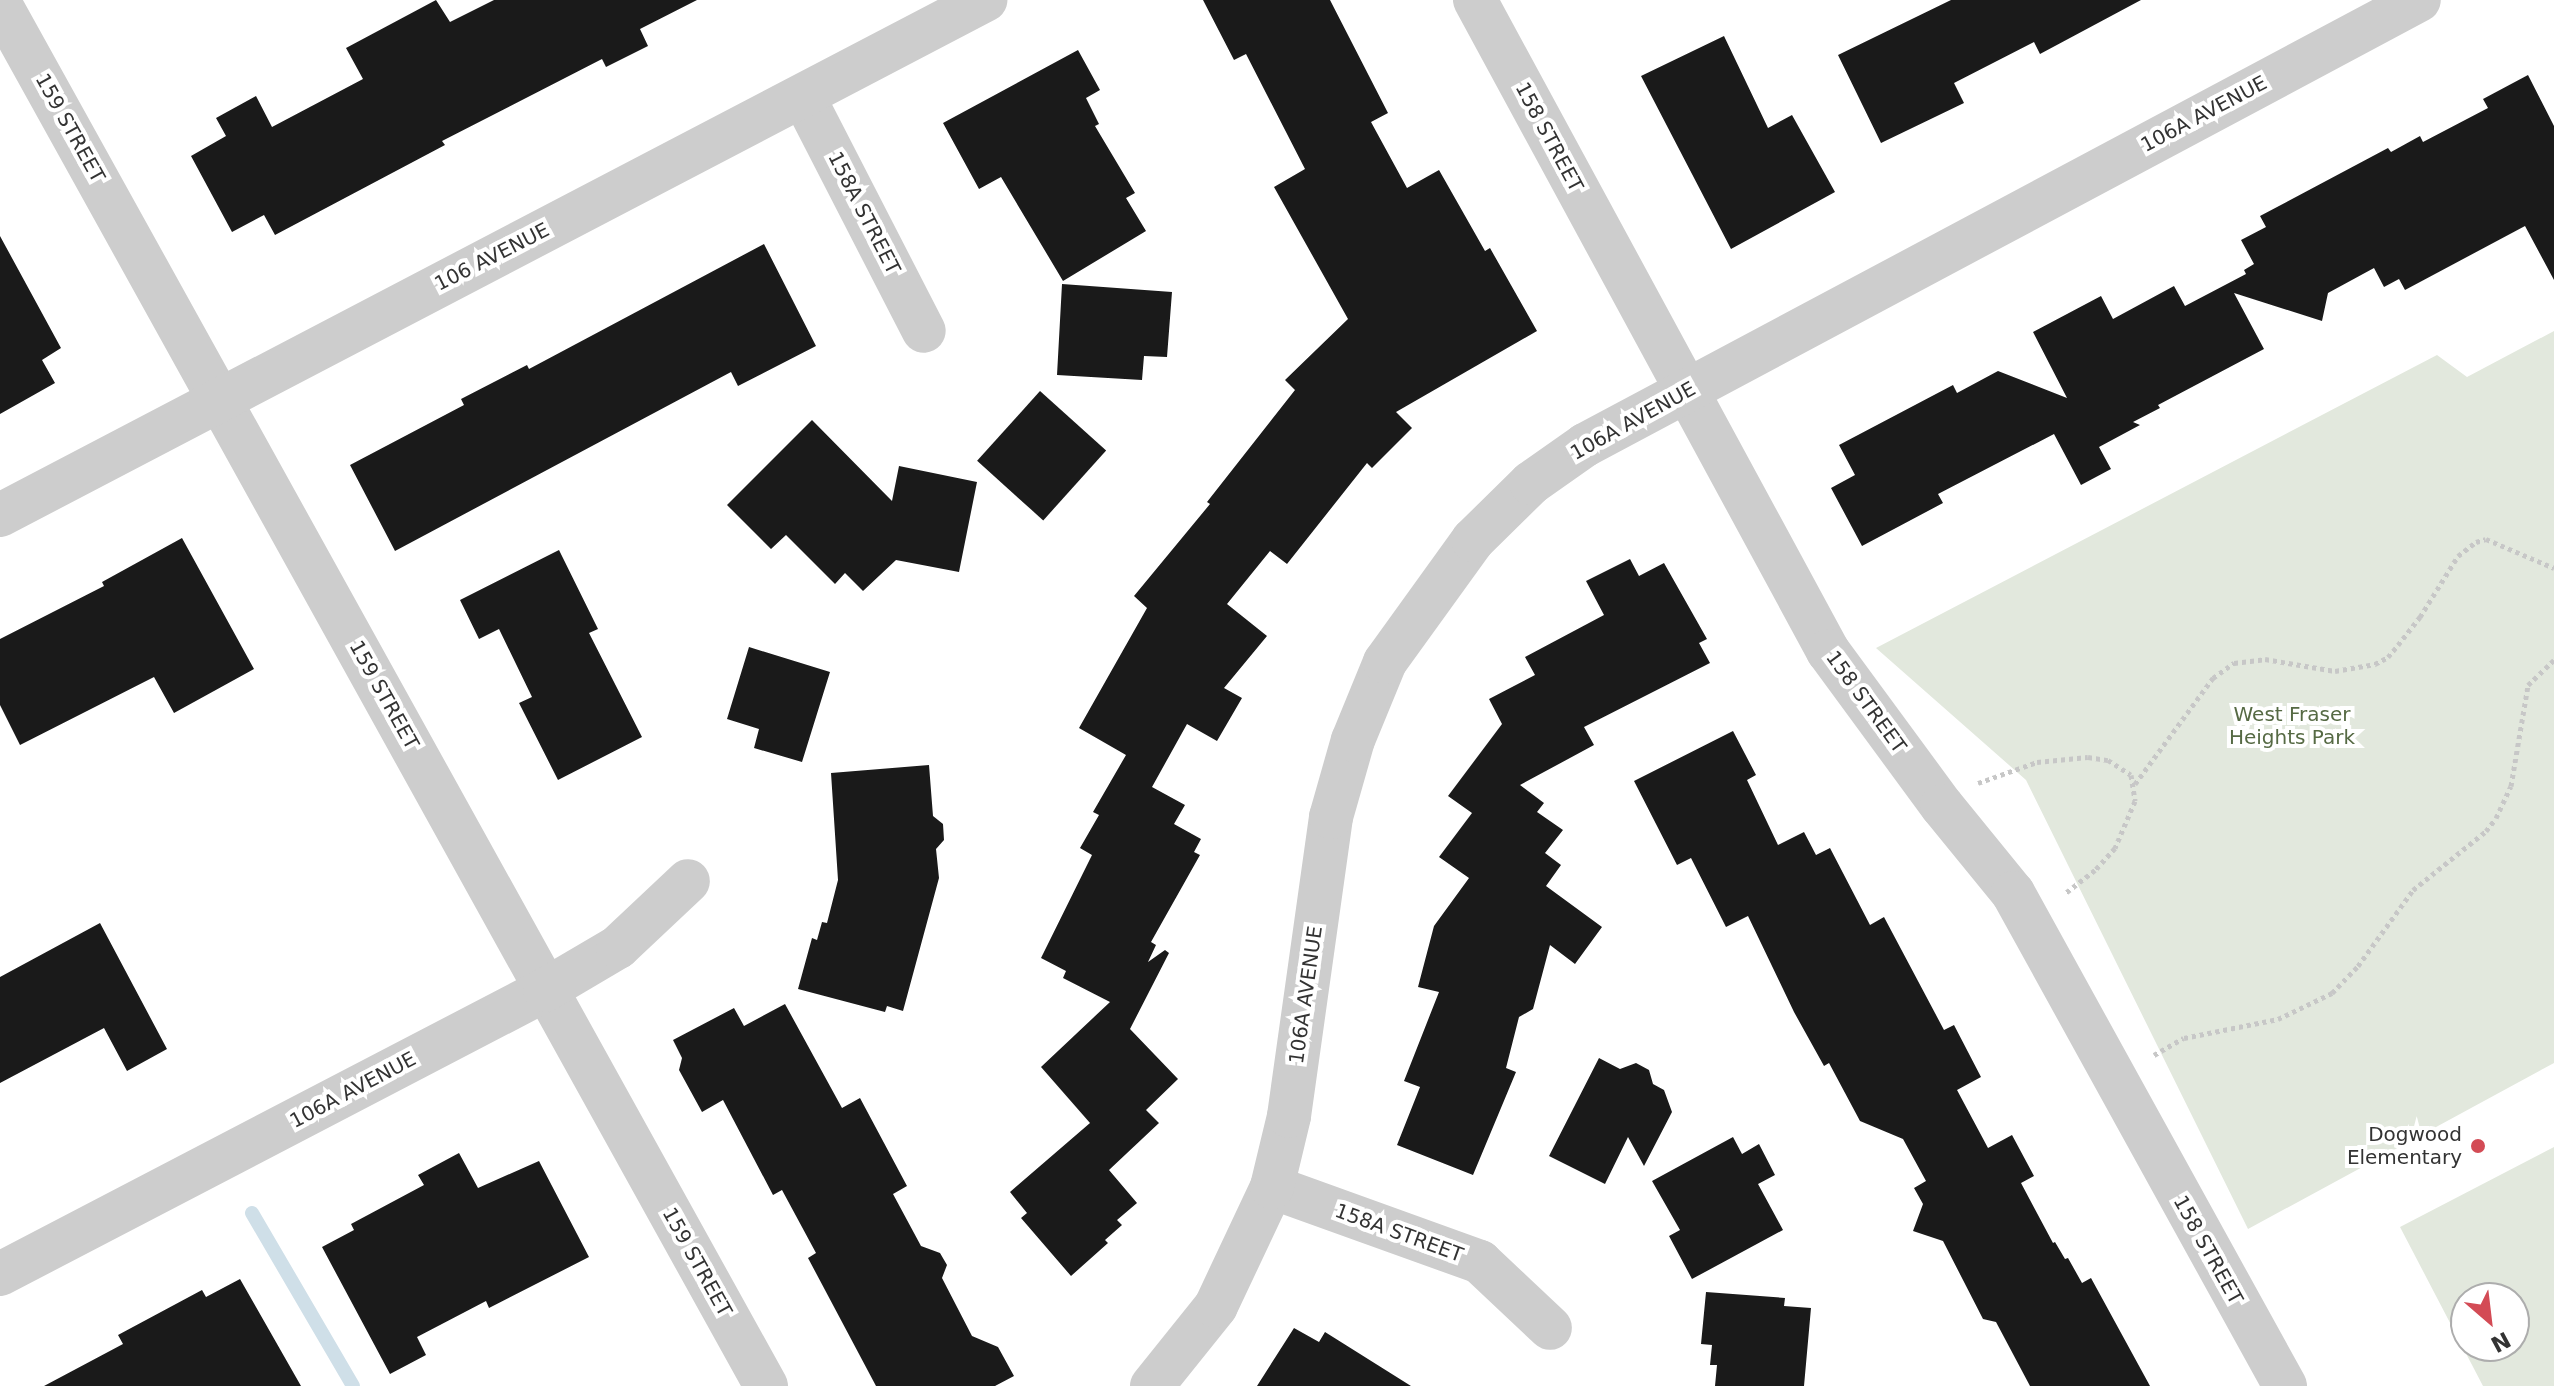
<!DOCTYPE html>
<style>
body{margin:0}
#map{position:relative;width:2554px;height:1386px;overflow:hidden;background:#fff;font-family:"DejaVu Sans",sans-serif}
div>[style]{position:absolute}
.green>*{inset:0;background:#e2e8dd}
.stream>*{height:14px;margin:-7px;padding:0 7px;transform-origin:7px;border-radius:7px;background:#cfdfe8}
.building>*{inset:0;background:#1a1a1a;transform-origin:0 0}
.path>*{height:5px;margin-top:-2.5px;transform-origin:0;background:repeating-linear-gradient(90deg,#c7c7c7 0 4px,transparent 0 8px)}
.minor>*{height:44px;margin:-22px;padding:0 22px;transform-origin:22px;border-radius:22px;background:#cdcdcd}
.dots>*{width:22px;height:22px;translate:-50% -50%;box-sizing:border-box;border:4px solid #fff;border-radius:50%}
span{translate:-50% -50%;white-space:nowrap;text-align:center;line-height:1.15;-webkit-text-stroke:8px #fff;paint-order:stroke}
.street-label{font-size:20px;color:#333}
.park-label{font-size:20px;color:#566a44}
.poi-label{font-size:20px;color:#333}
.right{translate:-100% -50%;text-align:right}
.north{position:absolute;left:2450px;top:1282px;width:80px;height:80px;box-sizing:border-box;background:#fff;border:2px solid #adadad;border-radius:50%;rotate:152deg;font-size:22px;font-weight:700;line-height:32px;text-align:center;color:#333}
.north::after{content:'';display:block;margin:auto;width:28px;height:36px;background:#d34b55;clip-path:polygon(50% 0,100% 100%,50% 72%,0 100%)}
</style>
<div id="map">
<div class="green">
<div style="clip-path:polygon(2554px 331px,2554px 1063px,2248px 1229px,2026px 780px,1876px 648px,2437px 355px,2467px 377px)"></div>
<div style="clip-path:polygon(evenodd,2554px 1147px,2554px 1386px,2483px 1386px,2400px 1227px,2554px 1147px,2514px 1298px,2514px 1346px,2466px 1346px,2466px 1298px,2514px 1298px)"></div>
</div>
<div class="stream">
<div style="left:252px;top:1213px;width:200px;rotate:59.7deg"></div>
</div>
<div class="building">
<div style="clip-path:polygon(436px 0,450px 22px,494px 0,697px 0,640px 29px,648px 46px,606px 67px,602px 59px,442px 141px,445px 145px,275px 235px,264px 215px,232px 232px,191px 156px,226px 136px,216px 118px,256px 96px,272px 127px,363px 79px,346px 48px)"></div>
<div style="clip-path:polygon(1203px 0,1330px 0,1388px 113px,1371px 122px,1407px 188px,1439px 170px,1485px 251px,1490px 248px,1537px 331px,1396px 412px,1412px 428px,1372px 468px,1367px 463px,1287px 564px,1270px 551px,1227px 604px,1267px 636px,1224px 688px,1242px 698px,1217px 741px,1187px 724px,1152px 787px,1185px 805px,1174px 824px,1201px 839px,1194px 852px,1200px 855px,1151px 942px,1156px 945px,1148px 962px,1165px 950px,1169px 953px,1130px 1029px,1178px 1079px,1146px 1110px,1159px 1123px,1109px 1170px,1137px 1203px,1117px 1220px,1122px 1225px,1105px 1240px,1108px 1243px,1071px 1276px,1021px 1218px,1027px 1213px,1010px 1192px,1090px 1123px,1041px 1067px,1110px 1002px,1063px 978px,1066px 971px,1041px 958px,1092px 855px,1080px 848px,1099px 815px,1093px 812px,1126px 755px,1079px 728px,1147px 608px,1134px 596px,1210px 504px,1207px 502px,1295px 390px,1285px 380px,1348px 319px,1274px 187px,1305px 169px,1246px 54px,1234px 60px)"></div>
<div style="clip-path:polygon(1951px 0,2141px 0,2040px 54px,2034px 42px,1954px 83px,1964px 103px,1881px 143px,1838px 55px)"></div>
<div style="clip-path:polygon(1724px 36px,1768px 128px,1792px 115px,1835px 192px,1731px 249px,1641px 76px)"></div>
<div style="clip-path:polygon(1078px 50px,1100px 90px,1086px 98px,1099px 124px,1095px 126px,1135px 193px,1126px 198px,1146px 231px,1063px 281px,1001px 177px,979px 189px,943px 123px)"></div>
<div style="clip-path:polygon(2528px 75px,2554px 126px,2554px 280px,2525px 226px,2405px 290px,2399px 279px,2384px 287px,2374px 268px,2328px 293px,2322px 321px,2234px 293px,2264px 349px,2158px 405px,2160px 408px,2133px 422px,2140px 425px,2099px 447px,2111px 469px,2081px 485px,2054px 434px,1938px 494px,1943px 503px,1862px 546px,1831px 488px,1855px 475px,1839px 445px,1953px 385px,1957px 393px,1998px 371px,2067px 398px,2033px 332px,2101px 296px,2113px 319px,2174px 286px,2185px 306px,2246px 274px,2244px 270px,2254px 264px,2241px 240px,2266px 227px,2260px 216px,2388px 148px,2391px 152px,2420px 136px,2423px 142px,2488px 108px,2483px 99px)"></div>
<div style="clip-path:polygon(0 236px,61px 348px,42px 360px,55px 383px,0 414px)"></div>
<div style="clip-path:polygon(764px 244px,816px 346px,738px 386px,731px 372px,395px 551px,350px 465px,464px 405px,461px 399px,527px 365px,529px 369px)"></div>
<div style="clip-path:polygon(1062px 284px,1172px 292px,1167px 357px,1144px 356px,1142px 380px,1057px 375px)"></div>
<div style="left:1040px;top:391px;width:89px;height:94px;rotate:42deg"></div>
<div style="clip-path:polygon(812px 420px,892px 501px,899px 466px,977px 482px,959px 572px,896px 560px,863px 591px,845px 573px,835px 584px,786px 535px,771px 549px,727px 505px)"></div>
<div style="clip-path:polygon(182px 538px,254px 669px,174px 713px,154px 677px,20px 745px,0 705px,0 639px,104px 586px,102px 582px)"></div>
<div style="clip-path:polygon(559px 550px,598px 629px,589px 633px,642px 737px,558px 780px,519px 703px,532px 697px,499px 629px,479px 639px,460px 600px)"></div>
<div style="clip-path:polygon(1630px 559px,1639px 576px,1664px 563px,1707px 639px,1699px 643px,1710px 663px,1584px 727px,1594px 745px,1520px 785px,1544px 803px,1537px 812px,1563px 830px,1545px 853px,1561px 865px,1546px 886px,1602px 927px,1575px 964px,1550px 945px,1533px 1009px,1519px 1017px,1506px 1068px,1516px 1072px,1473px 1175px,1397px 1145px,1420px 1087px,1404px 1081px,1439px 992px,1418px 987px,1434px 926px,1469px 878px,1439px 857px,1472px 813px,1448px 796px,1502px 724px,1489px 699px,1535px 675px,1525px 657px,1604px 615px,1586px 581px)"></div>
<div style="clip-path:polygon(749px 647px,830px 672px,802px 762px,754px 748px,759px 729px,727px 719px)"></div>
<div style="clip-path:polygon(1733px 731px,1756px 775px,1747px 780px,1778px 845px,1804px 832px,1816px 855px,1830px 848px,1870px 925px,1884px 917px,1944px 1030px,1954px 1025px,1981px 1077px,1957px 1090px,1988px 1148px,2012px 1135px,2034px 1176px,2021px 1183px,2053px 1243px,2055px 1242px,2065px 1259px,2068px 1258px,2082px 1283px,2091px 1278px,2150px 1386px,2030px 1386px,1996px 1322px,1983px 1319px,1943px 1241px,1913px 1231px,1923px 1204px,1914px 1188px,1926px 1181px,1903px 1139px,1860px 1121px,1829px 1063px,1824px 1066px,1794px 1012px,1748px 916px,1726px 927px,1691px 858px,1677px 865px,1634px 781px)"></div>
<div style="clip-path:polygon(929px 765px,933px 816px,943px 824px,944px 840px,936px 849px,939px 878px,903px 1011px,887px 1006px,885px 1012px,798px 989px,812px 938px,817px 940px,822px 922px,827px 923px,838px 880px,831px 773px)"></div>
<div style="clip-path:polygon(100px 923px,167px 1049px,127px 1071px,104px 1028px,0 1083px,0 977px)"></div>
<div style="clip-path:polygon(785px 1004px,842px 1108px,860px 1098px,907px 1186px,893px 1194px,921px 1246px,940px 1253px,947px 1265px,942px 1278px,972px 1336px,998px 1347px,1014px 1376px,995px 1386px,876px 1386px,808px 1258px,816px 1253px,782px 1190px,773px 1195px,723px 1100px,702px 1112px,679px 1070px,682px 1058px,673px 1040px,734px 1008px,744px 1026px)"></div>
<div style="clip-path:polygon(1599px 1058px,1620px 1069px,1636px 1063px,1649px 1070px,1653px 1084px,1664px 1090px,1672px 1112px,1644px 1166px,1628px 1137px,1605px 1184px,1549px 1156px)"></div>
<div style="clip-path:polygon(1733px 1137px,1742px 1154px,1759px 1144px,1775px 1175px,1758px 1184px,1783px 1230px,1692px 1279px,1669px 1236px,1680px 1230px,1652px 1181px)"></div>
<div style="clip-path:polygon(459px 1153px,478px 1188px,539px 1161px,589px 1257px,489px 1308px,486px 1301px,417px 1337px,426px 1355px,390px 1374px,322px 1247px,354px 1230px,351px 1224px,424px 1185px,418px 1175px)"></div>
<div style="clip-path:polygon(240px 1279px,301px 1386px,44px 1386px,123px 1344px,118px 1335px,202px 1290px,206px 1297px)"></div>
<div style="clip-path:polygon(1706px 1292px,1785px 1298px,1784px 1306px,1811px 1308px,1804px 1386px,1715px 1386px,1717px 1365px,1710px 1365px,1712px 1345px,1701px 1344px)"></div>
<div style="clip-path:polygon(1294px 1328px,1319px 1342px,1325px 1332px,1411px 1386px,1257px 1386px)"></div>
</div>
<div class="path">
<div style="left:1978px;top:783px;width:63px;rotate:-19.6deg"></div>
<div style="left:2037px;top:762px;width:51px;rotate:-5.6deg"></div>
<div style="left:2088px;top:757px;width:20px;rotate:9deg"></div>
<div style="left:2108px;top:760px;width:27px;rotate:33deg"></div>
<div style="left:2131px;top:775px;width:26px;rotate:81deg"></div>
<div style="left:2135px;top:801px;width:51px;rotate:113.1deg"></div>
<div style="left:2115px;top:848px;width:30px;rotate:132deg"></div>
<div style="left:2095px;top:870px;width:39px;rotate:142deg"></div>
<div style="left:2135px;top:784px;width:132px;rotate:-53.7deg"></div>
<div style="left:2213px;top:678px;width:26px;rotate:-36deg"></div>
<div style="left:2234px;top:663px;width:31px;rotate:-7deg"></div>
<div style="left:2265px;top:659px;width:71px;rotate:9.7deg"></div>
<div style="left:2335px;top:671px;width:41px;rotate:-9.9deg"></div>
<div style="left:2375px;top:664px;width:15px;rotate:-28deg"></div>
<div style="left:2388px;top:657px;width:16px;rotate:-50deg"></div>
<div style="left:2398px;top:645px;width:36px;rotate:-52deg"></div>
<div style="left:2420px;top:617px;width:72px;rotate:-58.1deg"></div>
<div style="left:2458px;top:556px;width:23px;rotate:-38deg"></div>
<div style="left:2476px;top:542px;width:10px;rotate:-17deg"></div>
<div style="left:2486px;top:539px;width:74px;rotate:23.1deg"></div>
<div style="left:2154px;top:1055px;width:34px;rotate:-30deg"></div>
<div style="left:2184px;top:1038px;width:96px;rotate:-11.4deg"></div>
<div style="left:2278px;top:1019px;width:60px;rotate:-25.7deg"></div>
<div style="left:2332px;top:993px;width:37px;rotate:-46deg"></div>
<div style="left:2358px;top:966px;width:94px;rotate:-54.1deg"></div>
<div style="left:2413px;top:890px;width:94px;rotate:-38.9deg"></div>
<div style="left:2486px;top:831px;width:16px;rotate:-52deg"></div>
<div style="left:2496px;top:818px;width:35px;rotate:-65deg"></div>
<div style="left:2511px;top:786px;width:102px;rotate:-80.4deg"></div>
<div style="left:2528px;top:685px;width:36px;rotate:-44deg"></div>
</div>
<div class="minor">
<div style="left:1475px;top:0;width:741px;rotate:61.53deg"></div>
<div style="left:1828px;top:651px;width:192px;rotate:53.7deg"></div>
<div style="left:1942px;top:806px;width:112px;rotate:50.8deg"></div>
<div style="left:2013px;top:893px;width:563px;rotate:61.11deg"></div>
<div style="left:0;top:4px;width:1580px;rotate:61deg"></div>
<div style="left:803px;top:96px;width:264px;rotate:62.8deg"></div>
<div style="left:0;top:515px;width:1112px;rotate:-27.6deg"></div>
<div style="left:1272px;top:1187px;width:221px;rotate:19.8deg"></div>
<div style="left:1480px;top:1262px;width:96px;rotate:43.3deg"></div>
<div style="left:0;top:1274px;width:615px;rotate:-27.52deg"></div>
<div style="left:545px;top:990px;width:85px;rotate:-30.5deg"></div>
<div style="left:618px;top:947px;width:96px;rotate:-43.3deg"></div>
<div style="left:1152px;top:1386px;width:102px;rotate:-51.3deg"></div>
<div style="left:1216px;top:1306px;width:132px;rotate:-64.8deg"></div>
<div style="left:1272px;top:1187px;width:73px;rotate:-76.5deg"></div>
<div style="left:1289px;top:1116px;width:302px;rotate:-82deg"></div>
<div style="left:1331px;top:817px;width:80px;rotate:-74.1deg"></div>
<div style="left:1353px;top:740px;width:84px;rotate:-67.7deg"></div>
<div style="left:1385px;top:662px;width:150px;rotate:-54.2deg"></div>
<div style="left:1473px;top:540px;width:81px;rotate:-44.5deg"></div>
<div style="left:1531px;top:483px;width:66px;rotate:-35.1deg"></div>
<div style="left:1585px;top:445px;width:945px;rotate:-28.08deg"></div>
</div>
<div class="dots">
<div style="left:2478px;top:1146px;background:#d34b55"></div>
</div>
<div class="street-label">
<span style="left:2204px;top:114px;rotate:-28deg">106A AVENUE</span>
<span style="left:70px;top:128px;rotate:61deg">159 STREET</span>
<span style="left:1549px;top:137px;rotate:62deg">158 STREET</span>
<span style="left:864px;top:213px;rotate:63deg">158A STREET</span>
<span style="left:492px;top:257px;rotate:-27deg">106 AVENUE</span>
<span style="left:1633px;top:421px;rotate:-29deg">106A AVENUE</span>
<span style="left:384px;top:695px;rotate:61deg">159 STREET</span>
<span style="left:1866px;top:702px;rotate:54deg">158 STREET</span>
<span style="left:1306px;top:995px;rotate:-82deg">106A AVENUE</span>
<span style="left:353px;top:1090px;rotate:-28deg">106A AVENUE</span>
<span style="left:1399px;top:1233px;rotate:20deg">158A STREET</span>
<span style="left:2208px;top:1250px;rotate:61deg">158 STREET</span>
<span style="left:697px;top:1262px;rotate:61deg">159 STREET</span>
</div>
<div class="park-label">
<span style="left:2292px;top:726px">West Fraser<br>Heights Park</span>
</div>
<div class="poi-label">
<span class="right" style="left:2462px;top:1146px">Dogwood<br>Elementary</span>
</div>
<div class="north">N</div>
</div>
